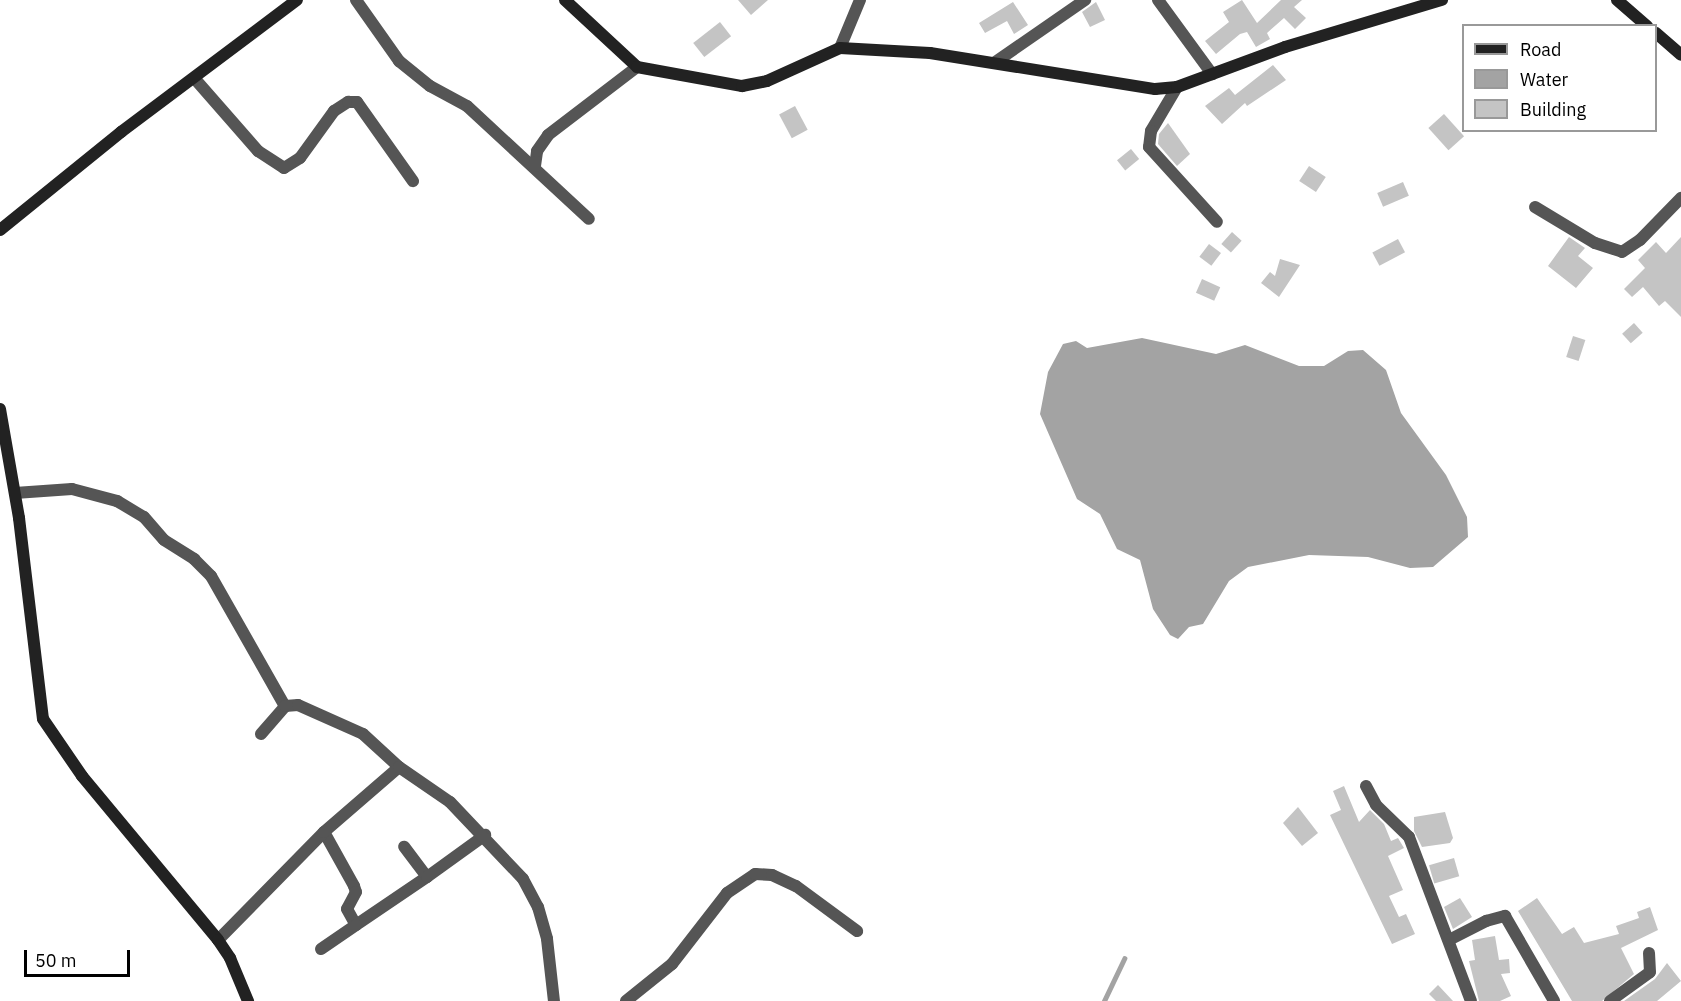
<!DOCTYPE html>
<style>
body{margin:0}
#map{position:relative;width:1681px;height:1001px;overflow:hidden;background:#fff;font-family:"IBM Plex Sans",sans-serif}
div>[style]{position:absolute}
.water>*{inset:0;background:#a3a3a3}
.stream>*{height:4.5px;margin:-2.25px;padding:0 2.25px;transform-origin:2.25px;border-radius:2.25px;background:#a3a3a3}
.building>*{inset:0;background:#c4c4c4;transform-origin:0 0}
.street>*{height:12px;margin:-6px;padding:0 6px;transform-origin:6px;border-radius:6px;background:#555}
.secondary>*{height:12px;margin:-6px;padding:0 6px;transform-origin:6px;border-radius:6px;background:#222}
span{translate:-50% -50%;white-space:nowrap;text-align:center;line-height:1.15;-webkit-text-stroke:6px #fff;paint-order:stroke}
.legend{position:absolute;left:1462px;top:24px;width:195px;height:108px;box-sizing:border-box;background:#fff;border:2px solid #999;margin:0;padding:8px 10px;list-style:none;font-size:18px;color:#000}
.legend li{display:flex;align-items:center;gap:12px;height:30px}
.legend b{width:30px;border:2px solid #999}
.scale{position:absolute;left:24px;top:950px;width:106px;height:27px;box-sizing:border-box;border:3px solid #000;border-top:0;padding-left:8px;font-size:18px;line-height:21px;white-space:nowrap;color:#000;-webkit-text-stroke:4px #fff;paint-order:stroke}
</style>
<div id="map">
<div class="water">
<div style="clip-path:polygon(1142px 338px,1216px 354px,1245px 345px,1299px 366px,1324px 366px,1348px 351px,1363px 350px,1386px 370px,1401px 413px,1446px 475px,1467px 517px,1468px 537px,1433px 567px,1410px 568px,1368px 557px,1309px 555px,1248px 567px,1229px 581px,1203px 624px,1189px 627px,1178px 639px,1170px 635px,1153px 609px,1140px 560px,1117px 549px,1100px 514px,1077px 499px,1040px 414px,1048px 372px,1063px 344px,1076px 341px,1087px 348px)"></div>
</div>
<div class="stream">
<div style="left:1104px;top:1001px;width:47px;rotate:-64.5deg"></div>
</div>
<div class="building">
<div style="clip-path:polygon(738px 0,768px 0,751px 15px)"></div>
<div style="clip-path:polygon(1242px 0,1257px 23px,1281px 0,1302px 0,1294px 7px,1306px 18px,1295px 29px,1284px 18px,1267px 33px,1270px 39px,1256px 47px,1247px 32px,1240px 34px,1216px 54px,1205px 41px,1229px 22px,1223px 12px)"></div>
<div style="clip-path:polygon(1013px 2px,1028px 25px,1014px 34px,1007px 21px,985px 33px,979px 23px)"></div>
<div style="clip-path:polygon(1096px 2px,1105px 20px,1090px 27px,1082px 12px)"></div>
<div style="left:720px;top:22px;width:18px;height:34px;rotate:52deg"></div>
<div style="clip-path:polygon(1273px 65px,1286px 80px,1247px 106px,1245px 103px,1222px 124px,1205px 106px,1229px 88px,1235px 95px)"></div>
<div style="left:795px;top:106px;width:27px;height:18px;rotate:62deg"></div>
<div style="left:1444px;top:114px;width:30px;height:21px;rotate:48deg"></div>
<div style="clip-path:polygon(1168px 123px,1190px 154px,1177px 166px,1158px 144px,1159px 134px)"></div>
<div style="left:1131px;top:149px;width:13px;height:18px;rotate:51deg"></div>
<div style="left:1309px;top:166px;width:20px;height:18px;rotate:33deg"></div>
<div style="left:1403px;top:182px;width:15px;height:28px;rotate:67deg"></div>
<div style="left:1232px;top:232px;width:13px;height:16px;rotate:42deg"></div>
<div style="clip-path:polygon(1569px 237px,1585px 248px,1578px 256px,1593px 268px,1576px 288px,1548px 266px)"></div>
<div style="clip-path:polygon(1681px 237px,1681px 317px,1665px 301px,1659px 306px,1643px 287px,1632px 297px,1624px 289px,1645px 268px,1638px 260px,1656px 242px,1666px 253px)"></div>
<div style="left:1398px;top:239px;width:15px;height:29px;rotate:62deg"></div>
<div style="left:1209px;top:244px;width:15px;height:16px;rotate:37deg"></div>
<div style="clip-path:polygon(1280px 259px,1300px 265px,1279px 297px,1261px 283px,1270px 272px,1275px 276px)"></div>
<div style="left:1202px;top:279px;width:20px;height:15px;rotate:24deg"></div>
<div style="left:1634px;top:323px;width:13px;height:16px;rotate:48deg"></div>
<div style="left:1573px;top:336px;width:13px;height:22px;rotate:18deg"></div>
<div style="clip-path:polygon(1344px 786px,1359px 822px,1370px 810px,1384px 824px,1391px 841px,1398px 838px,1404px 848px,1388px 856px,1403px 890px,1389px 896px,1399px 917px,1406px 914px,1415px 934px,1392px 944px,1330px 815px,1341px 810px,1333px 791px)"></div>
<div style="clip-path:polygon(1298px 807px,1318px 833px,1302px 846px,1283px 823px)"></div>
<div style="clip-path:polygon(1445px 812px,1453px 838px,1450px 843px,1422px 847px,1414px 831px,1414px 817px)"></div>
<div style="left:1454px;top:858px;width:19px;height:26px;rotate:74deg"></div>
<div style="clip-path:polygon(1460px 898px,1472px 917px,1453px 929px,1444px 907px)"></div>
<div style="clip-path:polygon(1537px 898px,1562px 934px,1574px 927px,1584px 943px,1619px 934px,1616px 926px,1639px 918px,1637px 912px,1650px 907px,1658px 930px,1621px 948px,1634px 974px,1602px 1001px,1572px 1001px,1518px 911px)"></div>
<div style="clip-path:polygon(1495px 936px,1499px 960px,1509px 959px,1510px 973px,1501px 974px,1511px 996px,1500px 1001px,1479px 1001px,1469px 961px,1475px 960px,1472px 940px)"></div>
<div style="clip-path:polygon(1667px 963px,1681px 981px,1657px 1001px,1624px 1001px,1655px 979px)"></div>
<div style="clip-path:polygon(1438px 985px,1453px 1001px,1436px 1001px,1429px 994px)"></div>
</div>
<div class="street">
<div style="left:356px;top:0;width:75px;rotate:54.8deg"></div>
<div style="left:399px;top:61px;width:40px;rotate:39deg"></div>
<div style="left:430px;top:86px;width:42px;rotate:28.4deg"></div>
<div style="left:467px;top:106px;width:166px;rotate:42.8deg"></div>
<div style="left:1158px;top:0;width:92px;rotate:53.9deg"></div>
<div style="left:840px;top:48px;width:52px;rotate:-67.4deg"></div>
<div style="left:994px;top:63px;width:111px;rotate:-34.7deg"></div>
<div style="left:195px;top:79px;width:96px;rotate:48.8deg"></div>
<div style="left:258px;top:151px;width:31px;rotate:33deg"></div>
<div style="left:284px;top:168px;width:19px;rotate:-32deg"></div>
<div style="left:300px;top:158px;width:58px;rotate:-54.1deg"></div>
<div style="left:334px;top:111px;width:17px;rotate:-33deg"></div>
<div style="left:348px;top:102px;width:9px"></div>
<div style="left:357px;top:102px;width:97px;rotate:54.7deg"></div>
<div style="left:1177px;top:87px;width:51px;rotate:120.6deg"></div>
<div style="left:1151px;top:131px;width:16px;rotate:97deg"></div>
<div style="left:1149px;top:147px;width:101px;rotate:47.8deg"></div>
<div style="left:535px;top:166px;width:15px;rotate:-82deg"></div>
<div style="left:537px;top:151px;width:19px;rotate:-55deg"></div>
<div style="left:548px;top:135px;width:112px;rotate:-37.4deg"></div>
<div style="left:1535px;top:207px;width:70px;rotate:31deg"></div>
<div style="left:1595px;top:243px;width:28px;rotate:18deg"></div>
<div style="left:1622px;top:252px;width:22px;rotate:-34deg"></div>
<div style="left:1640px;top:240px;width:59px;rotate:-45.7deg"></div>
<div style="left:15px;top:493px;width:57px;rotate:-4deg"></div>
<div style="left:72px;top:489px;width:47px;rotate:14.9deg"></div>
<div style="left:117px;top:501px;width:31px;rotate:31deg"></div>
<div style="left:144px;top:517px;width:30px;rotate:49deg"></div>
<div style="left:164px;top:540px;width:36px;rotate:32deg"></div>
<div style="left:194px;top:559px;width:24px;rotate:45deg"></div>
<div style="left:211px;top:576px;width:150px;rotate:60.4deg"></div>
<div style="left:261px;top:734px;width:37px;rotate:-49deg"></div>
<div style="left:285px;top:706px;width:13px;rotate:-4deg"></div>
<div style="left:298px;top:705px;width:71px;rotate:24deg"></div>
<div style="left:363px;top:734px;width:49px;rotate:42.5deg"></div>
<div style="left:1366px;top:786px;width:21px;rotate:62deg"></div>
<div style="left:1376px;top:805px;width:46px;rotate:44.1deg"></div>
<div style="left:1409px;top:837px;width:175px;rotate:69.3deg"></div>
<div style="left:324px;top:832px;width:62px;rotate:60.9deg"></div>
<div style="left:354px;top:886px;width:6px;rotate:72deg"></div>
<div style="left:356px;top:892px;width:19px;rotate:118deg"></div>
<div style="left:347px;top:909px;width:18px;rotate:61deg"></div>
<div style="left:356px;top:925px;width:86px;rotate:-34.1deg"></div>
<div style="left:427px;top:877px;width:38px;rotate:-127deg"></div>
<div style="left:427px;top:877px;width:72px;rotate:-35.9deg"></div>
<div style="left:218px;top:940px;width:151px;rotate:-45.5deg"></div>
<div style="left:324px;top:832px;width:99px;rotate:-40.9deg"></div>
<div style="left:399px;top:767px;width:62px;rotate:34.5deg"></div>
<div style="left:450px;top:802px;width:106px;rotate:46.5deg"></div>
<div style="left:523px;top:879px;width:32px;rotate:62deg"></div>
<div style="left:538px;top:907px;width:33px;rotate:74deg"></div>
<div style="left:547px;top:939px;width:62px;rotate:83.6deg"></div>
<div style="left:1449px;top:940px;width:42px;rotate:-27.2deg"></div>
<div style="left:1486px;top:921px;width:20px;rotate:-15deg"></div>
<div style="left:1505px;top:916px;width:98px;rotate:60deg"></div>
<div style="left:321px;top:949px;width:42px;rotate:-34.4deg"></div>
<div style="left:626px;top:1001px;width:59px;rotate:-38.8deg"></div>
<div style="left:672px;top:964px;width:90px;rotate:-52.2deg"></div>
<div style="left:727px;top:893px;width:34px;rotate:-34deg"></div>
<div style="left:755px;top:874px;width:17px;rotate:3deg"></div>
<div style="left:772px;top:875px;width:26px;rotate:25deg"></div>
<div style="left:796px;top:886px;width:76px;rotate:36.4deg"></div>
<div style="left:1610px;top:1001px;width:49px;rotate:-35.9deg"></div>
<div style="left:1650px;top:972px;width:19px;rotate:-93deg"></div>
</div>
<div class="secondary">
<div style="left:565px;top:0;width:98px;rotate:42.9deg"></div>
<div style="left:637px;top:67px;width:107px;rotate:10.3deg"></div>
<div style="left:742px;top:86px;width:25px;rotate:-11deg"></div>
<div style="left:767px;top:81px;width:80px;rotate:-24.3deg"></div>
<div style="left:840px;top:48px;width:90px;rotate:3.2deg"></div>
<div style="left:930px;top:53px;width:228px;rotate:9.1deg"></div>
<div style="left:1155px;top:89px;width:22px;rotate:-5deg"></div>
<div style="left:1177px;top:87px;width:115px;rotate:-20.3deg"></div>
<div style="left:1285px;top:47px;width:164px;rotate:-16.7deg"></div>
<div style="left:1617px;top:0;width:40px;rotate:41deg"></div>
<div style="left:1656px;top:33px;width:33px;rotate:41deg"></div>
<div style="left:0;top:230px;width:156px;rotate:-39deg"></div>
<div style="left:121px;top:132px;width:220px;rotate:-36.9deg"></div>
<div style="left:0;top:409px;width:111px;rotate:80.1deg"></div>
<div style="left:19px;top:518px;width:202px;rotate:83.2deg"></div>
<div style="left:43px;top:719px;width:69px;rotate:55.6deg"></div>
<div style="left:82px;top:776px;width:213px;rotate:50.3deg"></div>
<div style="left:218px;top:940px;width:22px;rotate:56deg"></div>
<div style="left:230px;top:958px;width:47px;rotate:67.3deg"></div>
</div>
<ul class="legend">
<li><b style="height:8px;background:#222"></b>Road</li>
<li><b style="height:16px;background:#a3a3a3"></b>Water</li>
<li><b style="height:16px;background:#c4c4c4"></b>Building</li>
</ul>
<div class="scale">50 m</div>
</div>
